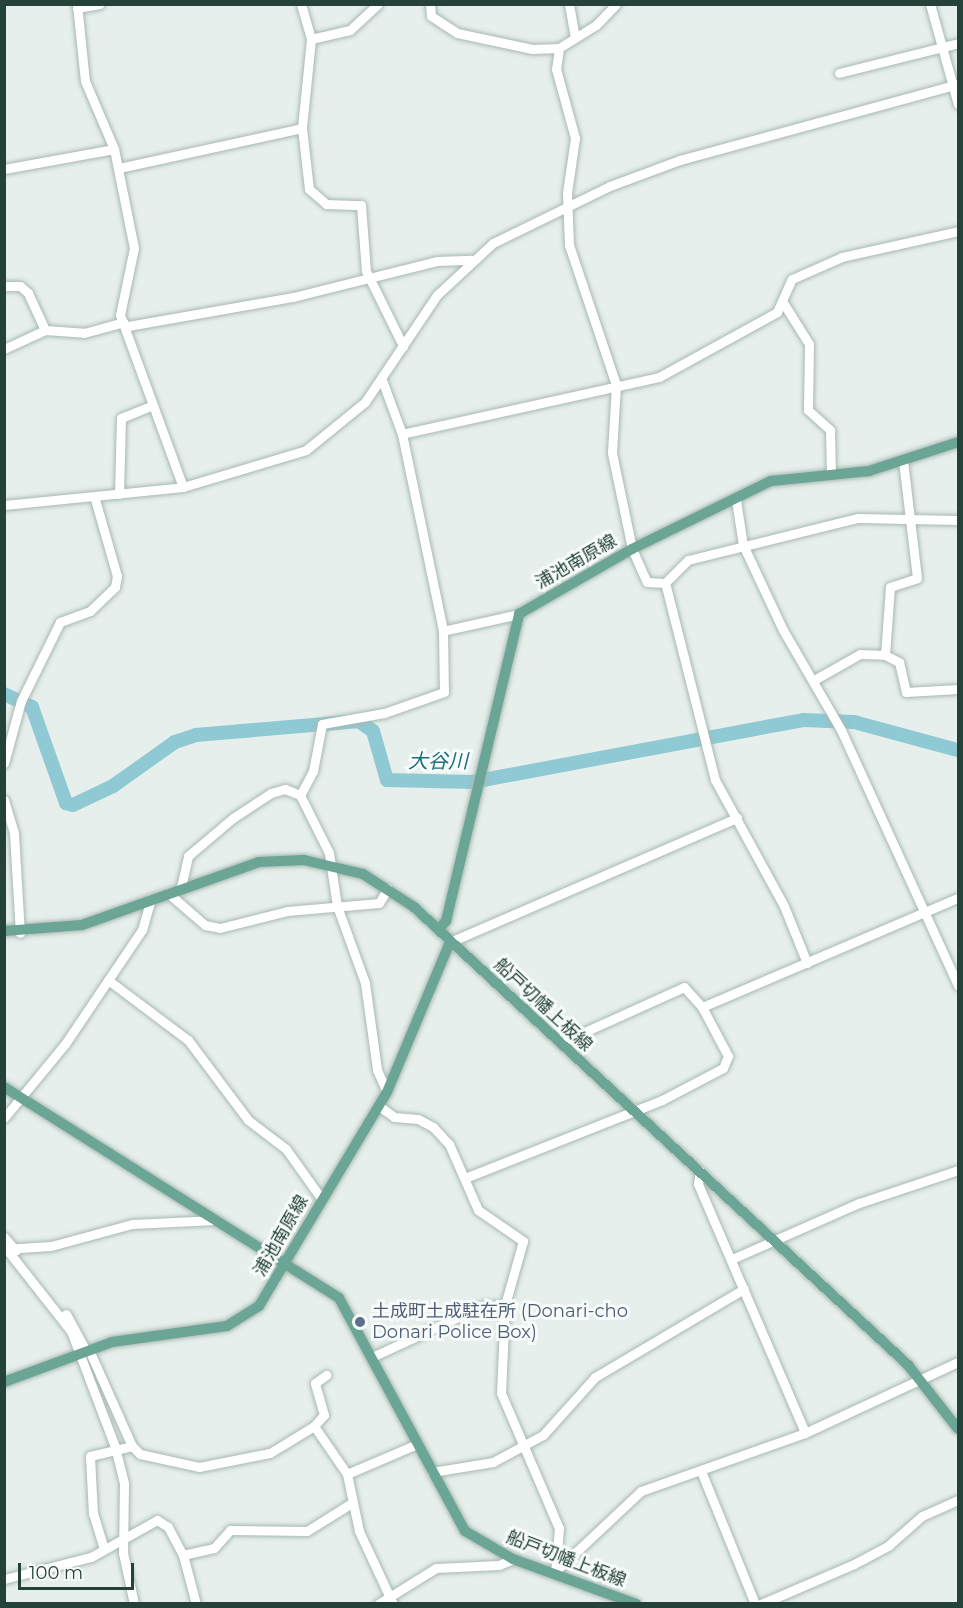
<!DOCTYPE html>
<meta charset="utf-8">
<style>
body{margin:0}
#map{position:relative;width:963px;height:1608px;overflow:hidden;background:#e6efeb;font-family:Montserrat,"Noto Sans JP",sans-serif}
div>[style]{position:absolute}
.river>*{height:14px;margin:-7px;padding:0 7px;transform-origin:7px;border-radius:7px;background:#8ec9d4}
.roads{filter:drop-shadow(0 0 2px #a8b8b2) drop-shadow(0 0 2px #a8b8b2)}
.minor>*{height:9px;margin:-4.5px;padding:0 4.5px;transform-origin:4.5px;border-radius:4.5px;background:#fff}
.major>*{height:10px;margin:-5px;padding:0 5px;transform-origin:5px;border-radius:5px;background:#6aa596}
.dots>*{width:16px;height:16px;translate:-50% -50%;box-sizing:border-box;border:3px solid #f7fbf9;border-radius:50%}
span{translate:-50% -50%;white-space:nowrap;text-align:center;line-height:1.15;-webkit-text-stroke:6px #f7fbf9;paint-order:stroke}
.street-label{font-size:18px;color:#24423a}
.service-label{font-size:18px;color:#4e5e75}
.left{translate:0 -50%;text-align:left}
.water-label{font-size:20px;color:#1c6f80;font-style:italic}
.frame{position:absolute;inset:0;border:6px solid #24423a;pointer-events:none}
.scale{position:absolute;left:18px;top:1563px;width:116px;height:27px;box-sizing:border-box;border:3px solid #24423a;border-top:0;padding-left:8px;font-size:18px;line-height:21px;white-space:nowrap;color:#24423a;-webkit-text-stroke:4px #f7fbf9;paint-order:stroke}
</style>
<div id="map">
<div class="river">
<div style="left:4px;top:694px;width:31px;rotate:25deg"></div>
<div style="left:32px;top:707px;width:102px;rotate:70.5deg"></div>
<div style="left:66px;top:803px;width:7px;rotate:16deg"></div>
<div style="left:73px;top:805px;width:44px;rotate:-25.4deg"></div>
<div style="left:113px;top:786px;width:76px;rotate:-35.4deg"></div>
<div style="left:175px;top:742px;width:22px;rotate:-18deg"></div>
<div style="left:196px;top:735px;width:164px;rotate:-4.9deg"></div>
<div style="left:359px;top:721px;width:17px;rotate:36deg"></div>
<div style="left:373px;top:731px;width:51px;rotate:74.1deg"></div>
<div style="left:387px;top:780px;width:85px;rotate:1.3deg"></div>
<div style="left:472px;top:782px;width:337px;rotate:-10.6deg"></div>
<div style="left:803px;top:720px;width:51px;rotate:2.2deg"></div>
<div style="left:854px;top:722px;width:108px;rotate:15.1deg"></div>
</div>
<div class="roads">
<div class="minor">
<div style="left:77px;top:4px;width:77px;rotate:84.1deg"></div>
<div style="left:85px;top:81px;width:74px;rotate:66.9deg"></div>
<div style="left:114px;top:149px;width:101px;rotate:78.6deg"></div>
<div style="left:134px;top:248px;width:68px;rotate:101.8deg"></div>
<div style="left:120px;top:315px;width:183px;rotate:69.9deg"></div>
<div style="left:301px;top:4px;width:36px;rotate:74deg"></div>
<div style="left:311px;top:39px;width:89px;rotate:95.8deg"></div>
<div style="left:302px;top:128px;width:61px;rotate:83.5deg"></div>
<div style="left:309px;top:189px;width:23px;rotate:41deg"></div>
<div style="left:326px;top:204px;width:35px;rotate:2deg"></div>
<div style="left:361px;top:205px;width:66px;rotate:85.7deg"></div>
<div style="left:366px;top:271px;width:84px;rotate:63.7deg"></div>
<div style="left:430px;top:4px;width:12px;rotate:85deg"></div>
<div style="left:431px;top:16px;width:31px;rotate:33deg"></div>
<div style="left:457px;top:33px;width:77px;rotate:12deg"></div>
<div style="left:532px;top:49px;width:27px;rotate:-2deg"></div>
<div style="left:559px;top:48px;width:44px;rotate:-31.9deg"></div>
<div style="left:596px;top:25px;width:29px;rotate:-46deg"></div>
<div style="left:569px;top:4px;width:34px;rotate:80deg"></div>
<div style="left:930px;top:4px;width:104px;rotate:74.4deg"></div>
<div style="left:77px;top:8px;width:23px;rotate:-10deg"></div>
<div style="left:311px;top:39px;width:40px;rotate:-13deg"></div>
<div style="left:350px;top:30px;width:38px;rotate:-43deg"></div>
<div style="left:559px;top:48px;width:21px;rotate:98deg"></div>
<div style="left:556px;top:69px;width:72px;rotate:74.6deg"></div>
<div style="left:575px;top:138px;width:56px;rotate:98.3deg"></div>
<div style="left:567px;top:193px;width:52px;rotate:87.8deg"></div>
<div style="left:569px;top:245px;width:148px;rotate:71.4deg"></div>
<div style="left:616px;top:385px;width:68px;rotate:93.4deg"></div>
<div style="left:612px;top:453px;width:98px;rotate:78.2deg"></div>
<div style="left:632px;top:549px;width:36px;rotate:66deg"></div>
<div style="left:647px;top:582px;width:18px;rotate:3deg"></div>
<div style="left:839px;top:73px;width:123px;rotate:-14.1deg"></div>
<div style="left:119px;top:168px;width:187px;rotate:-12.3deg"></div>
<div style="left:4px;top:169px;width:112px;rotate:-10.3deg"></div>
<div style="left:4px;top:286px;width:16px"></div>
<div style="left:20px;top:286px;width:11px;rotate:41deg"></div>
<div style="left:28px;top:293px;width:41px;rotate:65.3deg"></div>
<div style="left:784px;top:304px;width:47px;rotate:58deg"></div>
<div style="left:809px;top:344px;width:66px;rotate:90.9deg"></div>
<div style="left:808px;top:410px;width:30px;rotate:42deg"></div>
<div style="left:830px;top:430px;width:43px;rotate:88.7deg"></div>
<div style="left:128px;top:326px;width:168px;rotate:-10deg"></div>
<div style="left:293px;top:297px;width:148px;rotate:-14deg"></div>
<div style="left:437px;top:261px;width:34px;rotate:-2deg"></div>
<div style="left:4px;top:349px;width:45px;rotate:-24.9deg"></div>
<div style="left:45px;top:330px;width:39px;rotate:4deg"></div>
<div style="left:84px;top:333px;width:41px;rotate:-15.4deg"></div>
<div style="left:382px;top:380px;width:58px;rotate:69.7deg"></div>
<div style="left:402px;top:434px;width:201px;rotate:78.2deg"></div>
<div style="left:443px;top:631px;width:61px;rotate:89.1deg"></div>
<div style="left:444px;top:692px;width:64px;rotate:160.7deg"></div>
<div style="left:384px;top:713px;width:63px;rotate:169.9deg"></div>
<div style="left:322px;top:724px;width:48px;rotate:100.8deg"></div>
<div style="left:313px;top:771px;width:27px;rotate:118deg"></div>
<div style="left:300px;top:795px;width:65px;rotate:63.4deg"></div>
<div style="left:329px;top:853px;width:54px;rotate:81.4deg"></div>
<div style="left:337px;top:906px;width:82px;rotate:70deg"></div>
<div style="left:365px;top:983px;width:88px;rotate:82.1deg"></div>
<div style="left:377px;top:1070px;width:24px;rotate:66deg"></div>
<div style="left:402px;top:434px;width:263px;rotate:-12.5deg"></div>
<div style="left:659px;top:377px;width:135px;rotate:-28.8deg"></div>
<div style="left:777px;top:312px;width:36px;rotate:-66deg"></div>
<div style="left:792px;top:279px;width:55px;rotate:-23.7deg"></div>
<div style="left:842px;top:257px;width:119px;rotate:-12.6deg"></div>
<div style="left:119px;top:494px;width:76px;rotate:-88.5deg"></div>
<div style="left:121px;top:418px;width:31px;rotate:-22deg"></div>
<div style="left:736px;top:500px;width:46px;rotate:81.2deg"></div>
<div style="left:743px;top:545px;width:94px;rotate:64.8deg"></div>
<div style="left:783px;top:630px;width:116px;rotate:59.9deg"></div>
<div style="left:841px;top:730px;width:281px;rotate:65.4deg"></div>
<div style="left:4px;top:505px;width:180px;rotate:-5.7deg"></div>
<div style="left:183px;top:487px;width:128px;rotate:-16.7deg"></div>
<div style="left:306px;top:450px;width:76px;rotate:-39.1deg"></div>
<div style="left:365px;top:402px;width:129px;rotate:-56.1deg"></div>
<div style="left:437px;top:295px;width:76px;rotate:-42.9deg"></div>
<div style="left:493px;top:243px;width:130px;rotate:-26deg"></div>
<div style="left:610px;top:186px;width:75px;rotate:-20.4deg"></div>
<div style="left:680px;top:160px;width:288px;rotate:-15.3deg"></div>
<div style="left:443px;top:631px;width:78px;rotate:-12.6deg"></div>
<div style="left:885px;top:655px;width:68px;rotate:-85.8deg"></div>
<div style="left:890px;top:587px;width:28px;rotate:-18deg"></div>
<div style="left:917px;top:578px;width:118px;rotate:-96.8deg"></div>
<div style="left:814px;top:680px;width:53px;rotate:-29.5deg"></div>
<div style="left:860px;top:654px;width:25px;rotate:2deg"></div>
<div style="left:885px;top:655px;width:16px;rotate:27deg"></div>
<div style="left:899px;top:662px;width:31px;rotate:77deg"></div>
<div style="left:906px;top:692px;width:52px;rotate:-3.3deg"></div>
<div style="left:4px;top:763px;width:64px;rotate:-74.7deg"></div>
<div style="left:21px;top:701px;width:88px;rotate:-63.7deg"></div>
<div style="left:60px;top:622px;width:32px;rotate:-20deg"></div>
<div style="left:90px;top:611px;width:35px;rotate:-44deg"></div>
<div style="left:115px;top:587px;width:11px;rotate:-80deg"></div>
<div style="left:117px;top:576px;width:83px;rotate:-106deg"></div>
<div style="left:4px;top:800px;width:34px;rotate:73deg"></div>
<div style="left:14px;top:833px;width:100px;rotate:86.6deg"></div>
<div style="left:181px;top:887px;width:32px;rotate:-77deg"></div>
<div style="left:188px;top:856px;width:59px;rotate:-40.2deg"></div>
<div style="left:233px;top:818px;width:45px;rotate:-33.3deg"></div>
<div style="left:271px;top:793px;width:15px;rotate:-16deg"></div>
<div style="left:285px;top:789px;width:16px;rotate:22deg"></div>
<div style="left:168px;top:893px;width:49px;rotate:40.9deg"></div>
<div style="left:205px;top:925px;width:15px;rotate:11deg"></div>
<div style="left:220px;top:928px;width:69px;rotate:-14.2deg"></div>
<div style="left:287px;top:911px;width:92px;rotate:-5deg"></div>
<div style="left:379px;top:903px;width:17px;rotate:-59deg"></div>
<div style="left:450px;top:942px;width:313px;rotate:-23.4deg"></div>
<div style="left:807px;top:963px;width:61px;rotate:-112deg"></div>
<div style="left:784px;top:906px;width:144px;rotate:-118.7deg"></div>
<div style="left:715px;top:780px;width:203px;rotate:-104.2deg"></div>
<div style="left:665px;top:583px;width:33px;rotate:-45deg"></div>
<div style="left:688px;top:560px;width:175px;rotate:-13.9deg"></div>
<div style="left:858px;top:518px;width:100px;rotate:1.1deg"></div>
<div style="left:108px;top:980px;width:100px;rotate:36.9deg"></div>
<div style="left:188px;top:1040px;width:100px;rotate:53.1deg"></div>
<div style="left:248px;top:1120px;width:48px;rotate:37.3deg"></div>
<div style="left:286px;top:1149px;width:60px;rotate:54.5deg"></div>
<div style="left:560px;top:1043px;width:136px;rotate:-24.3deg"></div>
<div style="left:684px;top:987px;width:27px;rotate:48deg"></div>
<div style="left:702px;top:1007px;width:278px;rotate:-23.1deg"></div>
<div style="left:379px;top:1106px;width:19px;rotate:36deg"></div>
<div style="left:394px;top:1117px;width:24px;rotate:5deg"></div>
<div style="left:418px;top:1119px;width:17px;rotate:28deg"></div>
<div style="left:433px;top:1127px;width:23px;rotate:47deg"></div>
<div style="left:449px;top:1144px;width:72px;rotate:66.3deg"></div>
<div style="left:478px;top:1210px;width:55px;rotate:34.6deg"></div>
<div style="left:523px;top:1241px;width:66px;rotate:105.7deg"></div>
<div style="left:505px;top:1305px;width:88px;rotate:92.6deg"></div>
<div style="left:501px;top:1393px;width:147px;rotate:66.8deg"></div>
<div style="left:559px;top:1528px;width:46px;rotate:95deg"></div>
<div style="left:4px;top:1118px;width:96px;rotate:-50.5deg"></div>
<div style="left:65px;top:1044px;width:138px;rotate:-56deg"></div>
<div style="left:142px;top:930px;width:32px;rotate:-74deg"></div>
<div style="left:700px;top:1171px;width:13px;rotate:99deg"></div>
<div style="left:698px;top:1184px;width:271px;rotate:66.7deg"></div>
<div style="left:465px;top:1178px;width:212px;rotate:-21.6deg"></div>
<div style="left:662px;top:1100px;width:69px;rotate:-27.7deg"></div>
<div style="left:723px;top:1068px;width:13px;rotate:-67deg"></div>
<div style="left:728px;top:1056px;width:55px;rotate:-118deg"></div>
<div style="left:4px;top:1237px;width:18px;rotate:49deg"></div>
<div style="left:4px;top:1246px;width:108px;rotate:51.8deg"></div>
<div style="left:71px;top:1331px;width:124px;rotate:69.2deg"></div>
<div style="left:115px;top:1447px;width:38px;rotate:76deg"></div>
<div style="left:124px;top:1484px;width:69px;rotate:90.8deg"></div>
<div style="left:123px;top:1553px;width:52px;rotate:77.8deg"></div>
<div style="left:4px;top:1249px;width:47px;rotate:-3.7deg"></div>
<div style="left:51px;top:1246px;width:84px;rotate:-15.2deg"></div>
<div style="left:132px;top:1224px;width:84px;rotate:-2.7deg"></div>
<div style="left:732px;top:1259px;width:139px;rotate:-23.8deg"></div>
<div style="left:859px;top:1203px;width:104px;rotate:-18.4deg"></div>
<div style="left:66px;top:1314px;width:42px;rotate:61.6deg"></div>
<div style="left:89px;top:1350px;width:105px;rotate:65.9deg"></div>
<div style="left:132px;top:1446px;width:11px;rotate:45deg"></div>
<div style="left:140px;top:1454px;width:60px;rotate:12.4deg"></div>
<div style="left:199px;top:1467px;width:72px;rotate:-11.2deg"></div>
<div style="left:270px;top:1453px;width:52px;rotate:-31.5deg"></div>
<div style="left:314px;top:1426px;width:15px;rotate:-48deg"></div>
<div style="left:324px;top:1415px;width:33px;rotate:-106deg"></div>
<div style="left:315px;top:1383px;width:14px;rotate:-36deg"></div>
<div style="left:372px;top:1357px;width:121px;rotate:-24.9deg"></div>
<div style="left:482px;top:1306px;width:23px;rotate:-2deg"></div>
<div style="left:314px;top:1426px;width:58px;rotate:55.5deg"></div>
<div style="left:701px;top:1471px;width:144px;rotate:67.9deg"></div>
<div style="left:432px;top:1472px;width:62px;rotate:-9.3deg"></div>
<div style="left:493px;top:1462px;width:57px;rotate:-28.4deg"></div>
<div style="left:543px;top:1435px;width:78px;rotate:-48.1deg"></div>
<div style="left:595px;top:1377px;width:173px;rotate:-30.6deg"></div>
<div style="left:104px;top:1549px;width:37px;rotate:-107deg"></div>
<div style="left:93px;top:1514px;width:58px;rotate:-93deg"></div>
<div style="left:90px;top:1456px;width:43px;rotate:-13.4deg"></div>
<div style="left:183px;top:1555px;width:32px;rotate:-13deg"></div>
<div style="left:214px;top:1548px;width:24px;rotate:-48deg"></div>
<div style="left:230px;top:1530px;width:77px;rotate:0.7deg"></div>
<div style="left:307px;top:1531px;width:51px;rotate:-32.1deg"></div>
<div style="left:559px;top:1568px;width:112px;rotate:-43.2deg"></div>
<div style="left:641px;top:1491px;width:174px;rotate:-19.5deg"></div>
<div style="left:805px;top:1433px;width:169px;rotate:-24.9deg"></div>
<div style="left:4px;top:1579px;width:90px;rotate:-14.2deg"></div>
<div style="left:91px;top:1557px;width:76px;rotate:-29.3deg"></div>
<div style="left:157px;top:1520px;width:13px;rotate:32deg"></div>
<div style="left:168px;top:1527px;width:32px;rotate:62deg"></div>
<div style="left:183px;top:1555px;width:51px;rotate:75.1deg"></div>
<div style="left:378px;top:1604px;width:68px;rotate:-31.8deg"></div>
<div style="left:436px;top:1568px;width:63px;rotate:-2.7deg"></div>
<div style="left:499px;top:1565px;width:15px;rotate:-23deg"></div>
<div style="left:393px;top:1604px;width:81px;rotate:-115deg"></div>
<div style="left:359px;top:1531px;width:58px;rotate:-101.9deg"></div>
<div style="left:347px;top:1474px;width:76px;rotate:-23.2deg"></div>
<div style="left:761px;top:1604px;width:101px;rotate:-23.3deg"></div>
<div style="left:854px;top:1564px;width:40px;rotate:-28deg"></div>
<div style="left:889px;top:1545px;width:44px;rotate:-41.3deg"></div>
<div style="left:922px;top:1516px;width:39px;rotate:-24deg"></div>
</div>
<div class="major">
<div style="left:439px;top:929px;width:11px;rotate:-49deg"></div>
<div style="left:446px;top:921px;width:316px;rotate:-76.6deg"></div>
<div style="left:519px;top:614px;width:130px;rotate:-29.9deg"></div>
<div style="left:632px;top:549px;width:155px;rotate:-26.1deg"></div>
<div style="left:771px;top:481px;width:99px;rotate:-5.8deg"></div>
<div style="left:869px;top:471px;width:94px;rotate:-18deg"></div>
<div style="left:4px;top:931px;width:78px;rotate:-4.4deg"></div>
<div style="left:82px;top:925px;width:188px;rotate:-19.6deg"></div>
<div style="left:259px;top:862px;width:45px;rotate:-2.5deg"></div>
<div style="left:304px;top:860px;width:61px;rotate:13.3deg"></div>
<div style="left:363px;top:874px;width:61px;rotate:32.9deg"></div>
<div style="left:414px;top:907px;width:674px;rotate:42.83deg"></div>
<div style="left:908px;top:1365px;width:81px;rotate:52deg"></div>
<div style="left:4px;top:1087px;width:396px;rotate:32.2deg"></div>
<div style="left:339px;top:1298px;width:265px;rotate:61.6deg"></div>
<div style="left:465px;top:1531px;width:56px;rotate:30.3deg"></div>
<div style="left:513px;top:1559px;width:131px;rotate:20.1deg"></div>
<div style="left:4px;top:1382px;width:115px;rotate:-20.3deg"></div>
<div style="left:112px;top:1342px;width:116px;rotate:-7.9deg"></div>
<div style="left:227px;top:1326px;width:38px;rotate:-32deg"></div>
<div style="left:259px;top:1306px;width:249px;rotate:-59.1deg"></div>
<div style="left:387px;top:1092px;width:163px;rotate:-67.2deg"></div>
</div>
</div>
<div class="dots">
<div style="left:360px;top:1322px;background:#5c6f8a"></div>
</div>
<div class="street-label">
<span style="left:576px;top:562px;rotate:-30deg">浦池南原線</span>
<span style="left:543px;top:1005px;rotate:43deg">船戸切幡上板線</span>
<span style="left:281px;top:1236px;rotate:-60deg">浦池南原線</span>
<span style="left:566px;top:1559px;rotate:21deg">船戸切幡上板線</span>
</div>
<div class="service-label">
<span class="left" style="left:372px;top:1322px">土成町土成駐在所 (Donari-cho<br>Donari Police Box)</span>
</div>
<div class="water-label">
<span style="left:438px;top:761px">大谷川</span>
</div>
<div class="frame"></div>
<div class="scale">100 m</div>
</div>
